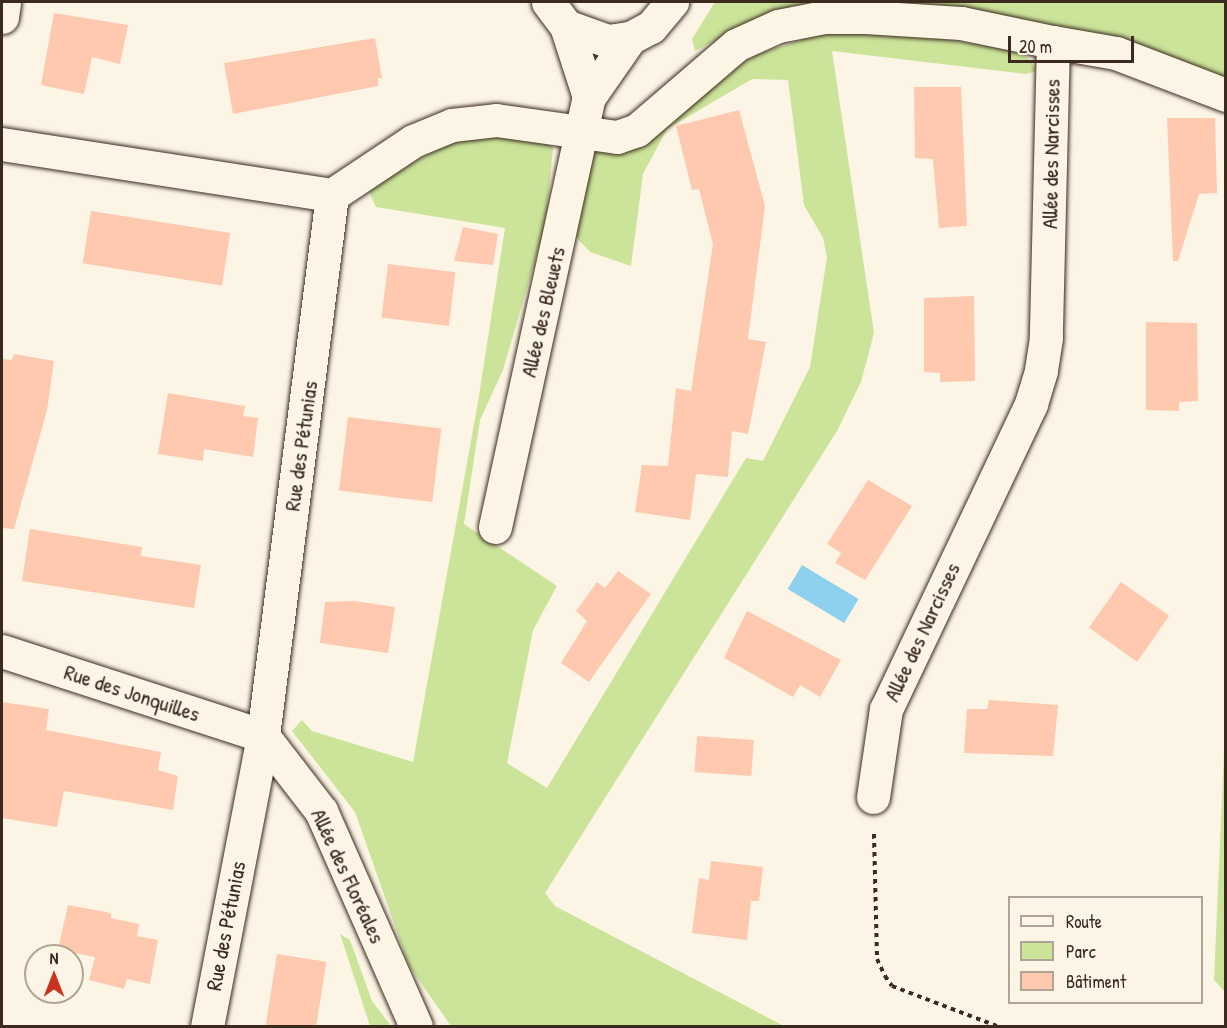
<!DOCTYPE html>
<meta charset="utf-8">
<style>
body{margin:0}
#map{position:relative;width:1227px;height:1028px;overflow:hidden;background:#fcf5e5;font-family:"Patrick Hand",sans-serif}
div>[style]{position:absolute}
.green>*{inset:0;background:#cbe49a}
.water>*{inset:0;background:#8dd1ee;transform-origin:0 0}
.building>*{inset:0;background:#fec9af;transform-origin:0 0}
.path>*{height:4px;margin-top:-2px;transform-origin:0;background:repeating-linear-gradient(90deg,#3b2a1e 0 4.5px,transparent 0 9px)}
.roads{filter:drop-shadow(0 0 2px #3b2a1e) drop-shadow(0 0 2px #3b2a1e)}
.minor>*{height:33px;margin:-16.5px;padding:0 16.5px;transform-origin:16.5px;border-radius:16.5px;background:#fcf5e5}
.secondary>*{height:33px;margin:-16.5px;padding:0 16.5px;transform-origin:16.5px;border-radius:16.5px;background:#fcf5e5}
span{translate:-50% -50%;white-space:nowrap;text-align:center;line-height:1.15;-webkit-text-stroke:5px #fcf5e5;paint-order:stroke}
.street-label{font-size:22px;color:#3b2a1e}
.frame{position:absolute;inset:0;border:3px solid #3b2a1e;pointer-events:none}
.legend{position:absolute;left:1008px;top:896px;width:195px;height:108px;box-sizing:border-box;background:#fcf5e5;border:2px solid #afa495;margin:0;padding:8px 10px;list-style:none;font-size:18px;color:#3b2a1e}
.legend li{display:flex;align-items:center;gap:12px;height:30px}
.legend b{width:30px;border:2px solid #afa495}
.north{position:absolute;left:24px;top:944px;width:60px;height:60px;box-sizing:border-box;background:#fcf5e5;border:2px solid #afa495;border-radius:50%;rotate:0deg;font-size:16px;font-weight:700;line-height:24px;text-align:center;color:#3b2a1e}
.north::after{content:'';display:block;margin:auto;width:21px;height:27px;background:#c8321e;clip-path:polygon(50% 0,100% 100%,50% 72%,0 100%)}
.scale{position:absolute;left:1008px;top:36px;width:126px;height:27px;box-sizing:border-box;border:3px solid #3b2a1e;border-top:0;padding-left:8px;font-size:18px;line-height:21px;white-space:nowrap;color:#3b2a1e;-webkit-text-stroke:4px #fcf5e5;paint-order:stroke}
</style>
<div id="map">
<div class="green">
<div style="clip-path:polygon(715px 2px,813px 2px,770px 12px,695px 51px,692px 39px)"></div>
<div style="clip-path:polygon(834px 2px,1225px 2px,1225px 86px)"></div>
<div style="clip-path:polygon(828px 31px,895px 31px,1011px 50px,1028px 58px,1037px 71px,1026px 74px,832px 51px,874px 333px,861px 382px,837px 431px,545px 893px,555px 906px,784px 1026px,451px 1026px,409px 966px,355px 812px,292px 731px,302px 720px,312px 731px,413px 762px,478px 402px,505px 228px,376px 207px,368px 189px,445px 144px,478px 136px,542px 140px,553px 148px,546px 223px,503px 370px,480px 420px,464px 524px,557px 586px,533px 630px,507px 763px,547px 788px,746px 458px,763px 461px,810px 367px,827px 257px,823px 238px,804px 205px,788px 80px,752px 79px,667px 129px,643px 174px,631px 266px,590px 252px,577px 238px,573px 225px,590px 153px,642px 147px,717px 80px,755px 55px)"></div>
<div style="clip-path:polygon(1225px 728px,1226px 992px,1225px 992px,1214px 980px)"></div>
<div style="clip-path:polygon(340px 934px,350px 940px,372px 1001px,391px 1026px,370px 1026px)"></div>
</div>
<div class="water">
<div style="left:802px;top:565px;width:66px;height:28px;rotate:31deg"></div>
</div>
<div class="building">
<div style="clip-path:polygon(54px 13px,128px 25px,120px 64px,92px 57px,84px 94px,41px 85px)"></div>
<div style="clip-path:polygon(375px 38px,382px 78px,378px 78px,378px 86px,233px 114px,224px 63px)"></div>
<div style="clip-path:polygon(914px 87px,961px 87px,967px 226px,939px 228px,933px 159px,915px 158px)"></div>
<div style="clip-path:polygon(739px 110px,765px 206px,748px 339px,766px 342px,748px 434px,732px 431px,728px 477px,696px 474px,690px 520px,635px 512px,642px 465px,668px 466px,676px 388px,691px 391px,713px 244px,699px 189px,692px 190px,676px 126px)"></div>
<div style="clip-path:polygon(1167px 118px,1215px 118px,1217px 193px,1199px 194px,1178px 261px,1173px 261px)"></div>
<div style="left:91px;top:211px;width:141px;height:53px;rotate:9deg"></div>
<div style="clip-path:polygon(463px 227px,498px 234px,493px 265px,454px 261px)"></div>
<div style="left:388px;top:264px;width:68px;height:54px;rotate:7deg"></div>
<div style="clip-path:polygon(974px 296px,975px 381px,940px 382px,940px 373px,924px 372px,924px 298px)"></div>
<div style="clip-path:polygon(1146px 322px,1197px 323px,1198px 401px,1179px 402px,1179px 411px,1146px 410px)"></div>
<div style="clip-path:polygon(14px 354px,54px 361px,47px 410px,14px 529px,2px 528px,2px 359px,12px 360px)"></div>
<div style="clip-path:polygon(168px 393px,245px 406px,243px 416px,258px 418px,253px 457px,204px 449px,203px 461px,158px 454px)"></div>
<div style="left:348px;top:417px;width:94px;height:74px;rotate:7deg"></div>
<div style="clip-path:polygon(868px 480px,912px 506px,865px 580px,835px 563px,841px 553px,827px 544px)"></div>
<div style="clip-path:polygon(30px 529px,142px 547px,141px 556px,201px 565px,194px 608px,22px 581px)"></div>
<div style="clip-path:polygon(618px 571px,651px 594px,589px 682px,561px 663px,587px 621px,576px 611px,597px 582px,605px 588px)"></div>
<div style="left:1121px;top:582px;width:59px;height:56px;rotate:35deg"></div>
<div style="clip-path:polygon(354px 601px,395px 607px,388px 653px,320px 643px,325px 602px)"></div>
<div style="clip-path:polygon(747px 611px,841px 660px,820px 697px,800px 685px,793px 697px,724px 658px)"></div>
<div style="clip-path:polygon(989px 700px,1058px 705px,1053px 756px,964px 753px,967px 709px,987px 709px)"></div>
<div style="clip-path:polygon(2px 702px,49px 709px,46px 730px,161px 752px,158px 770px,178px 776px,173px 810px,64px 791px,57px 827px,2px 818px)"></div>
<div style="left:697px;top:736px;width:57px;height:36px;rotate:4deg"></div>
<div style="clip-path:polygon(711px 861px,763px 867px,759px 901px,751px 901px,747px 940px,692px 933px,699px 878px,709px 880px)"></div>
<div style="clip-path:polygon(68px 905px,111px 913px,111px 918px,139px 924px,137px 936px,158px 940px,150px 984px,127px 979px,124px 989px,89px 980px,95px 957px,58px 950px)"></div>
<div style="left:277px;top:954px;width:50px;height:73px;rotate:9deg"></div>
</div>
<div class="path">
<div style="left:874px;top:834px;width:125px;rotate:88.6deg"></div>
<div style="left:877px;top:959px;width:19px;rotate:65deg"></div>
<div style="left:885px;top:976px;width:12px;rotate:55deg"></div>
<div style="left:892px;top:986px;width:112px;rotate:20.9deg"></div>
</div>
<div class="roads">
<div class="minor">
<div style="left:2px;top:17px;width:15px;rotate:-82deg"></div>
<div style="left:1053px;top:42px;width:64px;rotate:9.9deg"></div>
<div style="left:1116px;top:53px;width:118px;rotate:20.9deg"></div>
<div style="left:589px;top:97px;width:72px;rotate:-55.2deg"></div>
<div style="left:2px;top:144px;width:334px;rotate:8.8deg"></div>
<div style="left:332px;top:195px;width:545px;rotate:97.27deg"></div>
<div style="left:263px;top:736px;width:295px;rotate:100.9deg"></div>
<div style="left:332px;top:195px;width:97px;rotate:-33.7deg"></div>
<div style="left:413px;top:141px;width:42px;rotate:-22.3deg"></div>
<div style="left:452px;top:125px;width:44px;rotate:-6.5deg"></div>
<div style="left:496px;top:120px;width:122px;rotate:8deg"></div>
<div style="left:617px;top:137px;width:21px;rotate:-19deg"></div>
<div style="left:637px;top:130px;width:130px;rotate:-40.6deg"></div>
<div style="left:736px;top:45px;width:46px;rotate:-24.3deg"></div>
<div style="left:778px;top:26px;width:47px;rotate:-11.1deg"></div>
<div style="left:824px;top:17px;width:41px"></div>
<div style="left:865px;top:17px;width:96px;rotate:3.6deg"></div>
<div style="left:961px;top:23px;width:94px;rotate:11.7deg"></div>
<div style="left:1053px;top:42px;width:296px;rotate:91.4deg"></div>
<div style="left:1046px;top:338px;width:33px;rotate:99deg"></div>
<div style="left:1041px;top:371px;width:34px;rotate:107deg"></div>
<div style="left:1031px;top:404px;width:338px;rotate:115.4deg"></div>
<div style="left:886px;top:709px;width:89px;rotate:98.4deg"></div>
<div style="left:495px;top:527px;width:440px;rotate:-77.7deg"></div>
<div style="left:589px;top:97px;width:75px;rotate:-107.9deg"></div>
<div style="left:2px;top:651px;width:274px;rotate:18deg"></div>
<div style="left:263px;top:736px;width:95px;rotate:52.3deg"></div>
<div style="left:321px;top:811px;width:235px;rotate:66.2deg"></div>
</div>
<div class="secondary">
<div style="left:548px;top:2px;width:30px;rotate:53deg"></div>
<div style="left:566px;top:26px;width:45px;rotate:19.7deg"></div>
<div style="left:608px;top:41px;width:22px;rotate:-8deg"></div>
<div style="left:630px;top:38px;width:24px;rotate:-28deg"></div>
<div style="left:651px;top:27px;width:33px;rotate:-50deg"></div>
</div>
</div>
<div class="street-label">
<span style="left:1051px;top:154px;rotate:-89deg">Allée des Narcisses</span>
<span style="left:543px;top:312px;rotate:-77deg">Allée des Bleuets</span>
<span style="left:301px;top:446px;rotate:-82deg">Rue des Pétunias</span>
<span style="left:922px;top:632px;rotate:-65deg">Allée des Narcisses</span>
<span style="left:132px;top:693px;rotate:18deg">Rue des Jonquilles</span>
<span style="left:348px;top:876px;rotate:65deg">Allée des Floréales</span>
<span style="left:226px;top:926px;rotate:-79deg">Rue des Pétunias</span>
</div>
<div class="frame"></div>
<ul class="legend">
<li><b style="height:8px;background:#fcf5e5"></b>Route</li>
<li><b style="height:16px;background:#cbe49a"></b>Parc</li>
<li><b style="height:16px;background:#fec9af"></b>Bâtiment</li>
</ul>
<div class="north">N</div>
<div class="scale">20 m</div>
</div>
